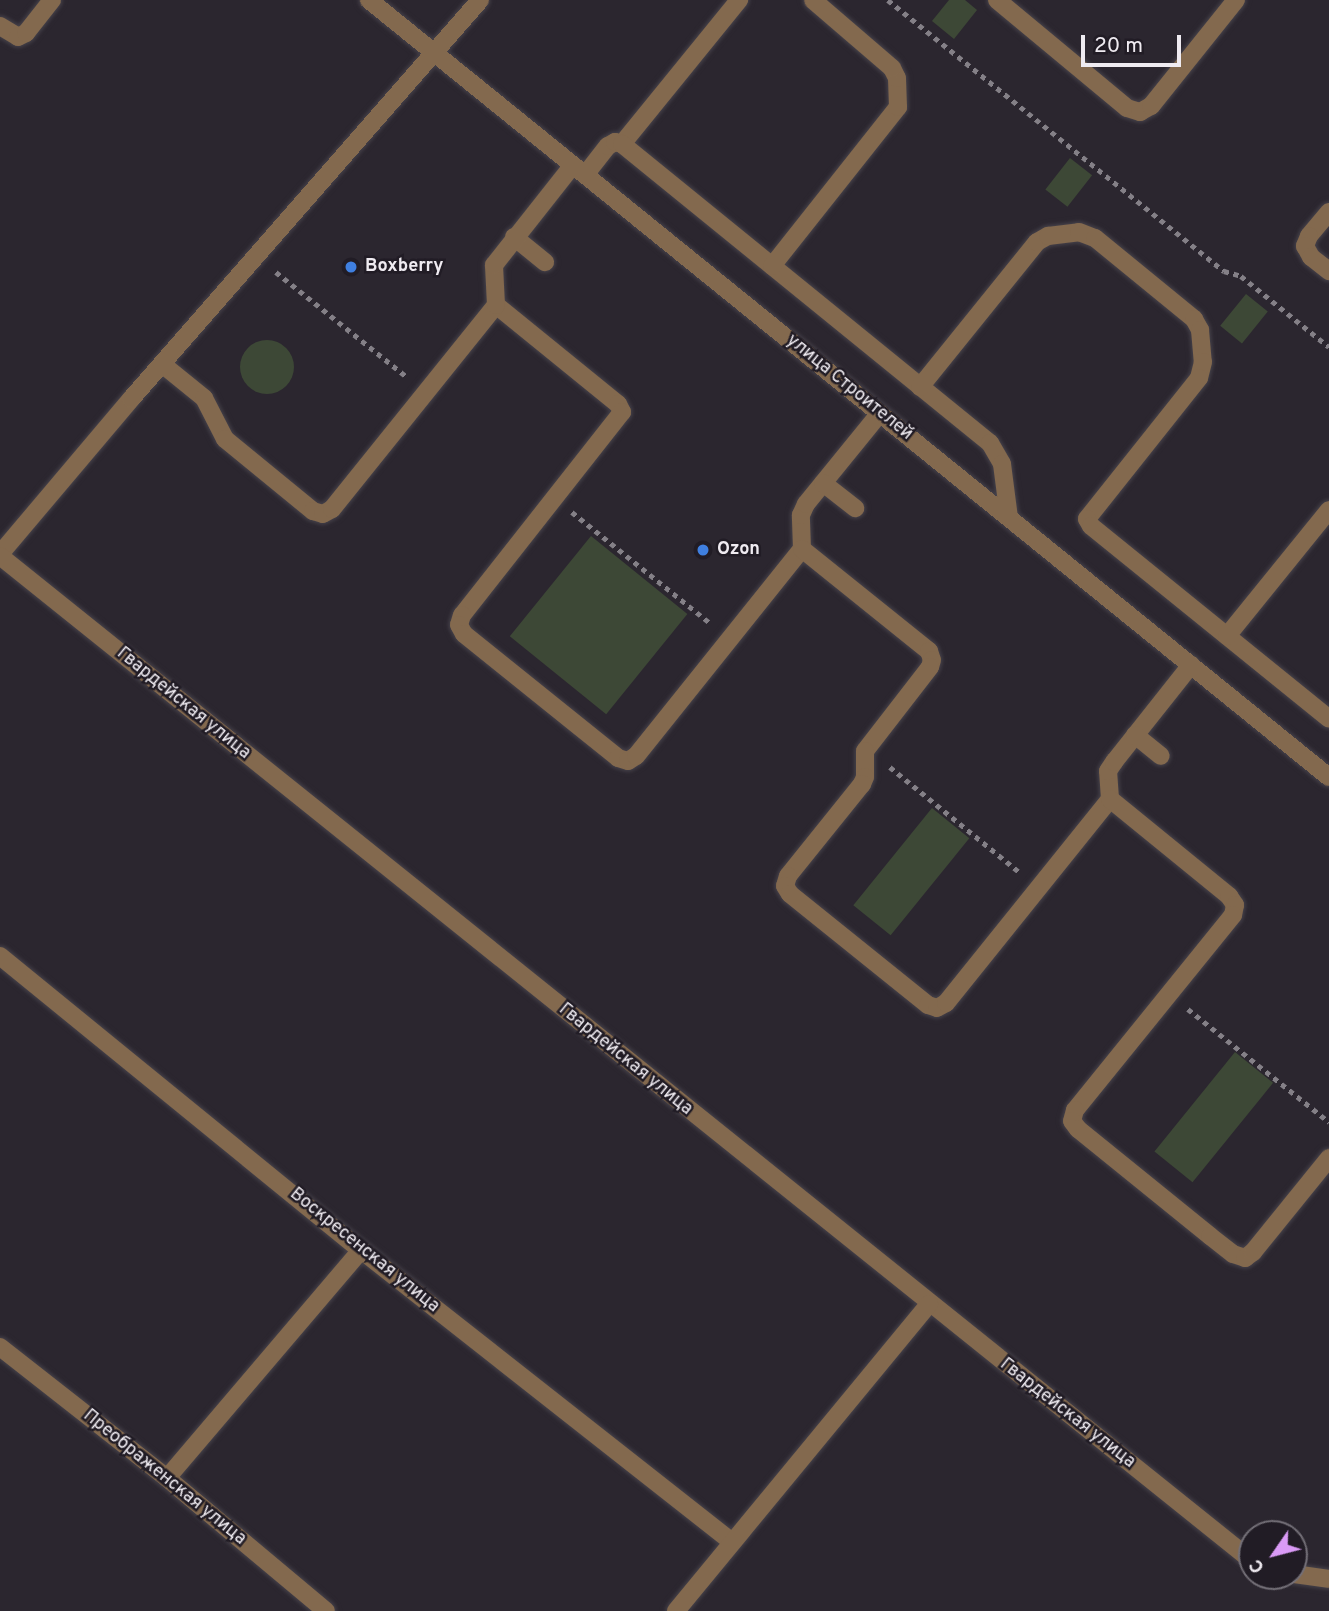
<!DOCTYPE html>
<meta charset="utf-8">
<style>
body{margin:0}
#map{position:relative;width:1329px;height:1611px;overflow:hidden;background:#2b262f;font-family:Overpass,sans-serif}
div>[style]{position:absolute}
.green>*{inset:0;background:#3d4836;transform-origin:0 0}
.round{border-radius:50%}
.path>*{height:4.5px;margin-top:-2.25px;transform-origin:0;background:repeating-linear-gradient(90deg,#848087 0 5px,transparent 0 10px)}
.roads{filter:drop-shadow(0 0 2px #46424a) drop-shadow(0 0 2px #46424a)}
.service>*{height:18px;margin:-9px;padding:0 9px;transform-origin:9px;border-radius:9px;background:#83694e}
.minor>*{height:18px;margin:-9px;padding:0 9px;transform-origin:9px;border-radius:9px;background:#83694e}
.dots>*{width:19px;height:19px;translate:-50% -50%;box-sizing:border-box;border:4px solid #211c25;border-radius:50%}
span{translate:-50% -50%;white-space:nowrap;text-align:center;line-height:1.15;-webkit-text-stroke:5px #211c25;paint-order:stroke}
.poi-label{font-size:18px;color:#efebf1;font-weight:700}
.left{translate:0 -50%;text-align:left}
.street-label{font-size:18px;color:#efebf1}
.north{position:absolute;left:1238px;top:1520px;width:70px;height:70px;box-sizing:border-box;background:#211c25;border:2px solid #736f77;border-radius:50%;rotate:235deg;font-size:19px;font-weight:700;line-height:28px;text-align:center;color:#efebf1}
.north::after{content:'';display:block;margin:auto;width:24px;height:32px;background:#da9af6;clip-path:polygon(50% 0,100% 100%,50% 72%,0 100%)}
.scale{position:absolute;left:1081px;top:35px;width:100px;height:32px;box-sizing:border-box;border:4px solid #efebf1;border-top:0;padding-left:9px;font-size:21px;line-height:24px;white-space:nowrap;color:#efebf1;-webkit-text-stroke:5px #211c25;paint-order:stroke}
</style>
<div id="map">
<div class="green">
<div style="clip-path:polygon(949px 0,965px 0,977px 10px,954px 39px,932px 21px)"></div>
<div style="left:1070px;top:158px;width:28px;height:40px;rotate:38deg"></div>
<div style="left:1246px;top:294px;width:28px;height:41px;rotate:39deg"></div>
<div class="round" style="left:240px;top:340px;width:54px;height:54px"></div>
<div style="left:591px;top:536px;width:124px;height:129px;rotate:39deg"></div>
<div style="left:932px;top:808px;width:48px;height:125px;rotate:39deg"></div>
<div style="left:1235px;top:1052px;width:49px;height:128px;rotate:39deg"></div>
</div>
<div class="path">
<div style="left:888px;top:0;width:432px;rotate:38.9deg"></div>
<div style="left:1224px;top:271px;width:18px;rotate:16deg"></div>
<div style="left:1241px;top:276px;width:113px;rotate:38.9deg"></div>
<div style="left:276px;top:272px;width:166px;rotate:38.7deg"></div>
<div style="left:572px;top:512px;width:177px;rotate:38.8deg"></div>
<div style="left:890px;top:767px;width:166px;rotate:39.1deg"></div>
<div style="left:1188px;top:1009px;width:181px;rotate:38.7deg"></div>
</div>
<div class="roads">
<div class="service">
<div style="left:997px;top:0;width:169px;rotate:39.7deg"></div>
<div style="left:1127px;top:108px;width:14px;rotate:17deg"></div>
<div style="left:1140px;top:112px;width:13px;rotate:-29deg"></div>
<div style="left:1151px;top:106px;width:136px;rotate:-51.3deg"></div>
<div style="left:0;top:26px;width:21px;rotate:31deg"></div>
<div style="left:18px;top:37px;width:9px;rotate:-27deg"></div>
<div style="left:26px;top:33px;width:42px;rotate:-51.8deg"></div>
<div style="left:622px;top:144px;width:186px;rotate:-50.9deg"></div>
<div style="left:585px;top:175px;width:37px;rotate:-52deg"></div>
<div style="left:608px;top:146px;width:8px;rotate:-30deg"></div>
<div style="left:615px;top:142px;width:7px;rotate:16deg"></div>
<div style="left:622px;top:144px;width:474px;rotate:39.1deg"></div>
<div style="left:990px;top:443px;width:24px;rotate:60deg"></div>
<div style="left:1002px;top:464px;width:54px;rotate:82.6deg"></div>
<div style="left:1329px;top:212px;width:31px;rotate:130deg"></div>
<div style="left:1309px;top:236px;width:11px;rotate:112deg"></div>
<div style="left:1305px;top:246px;width:13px;rotate:61deg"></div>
<div style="left:1311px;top:257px;width:23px;rotate:38deg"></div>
<div style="left:514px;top:237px;width:40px;rotate:39deg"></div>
<div style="left:772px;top:266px;width:203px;rotate:-51.6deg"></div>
<div style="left:898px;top:107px;width:29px;rotate:-92deg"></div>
<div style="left:897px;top:78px;width:11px;rotate:-117deg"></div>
<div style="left:892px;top:68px;width:104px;rotate:-139.3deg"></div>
<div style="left:496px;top:305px;width:157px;rotate:39.1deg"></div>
<div style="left:618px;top:404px;width:9px;rotate:63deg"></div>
<div style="left:622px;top:412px;width:258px;rotate:128.2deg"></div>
<div style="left:462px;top:615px;width:10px;rotate:107deg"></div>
<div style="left:459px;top:625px;width:10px;rotate:61deg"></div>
<div style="left:464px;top:634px;width:198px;rotate:38.8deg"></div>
<div style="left:618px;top:758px;width:10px;rotate:17deg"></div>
<div style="left:628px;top:761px;width:9px;rotate:-32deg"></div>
<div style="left:636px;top:756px;width:265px;rotate:-51.3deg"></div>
<div style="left:802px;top:549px;width:34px;rotate:-92deg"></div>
<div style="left:801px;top:515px;width:12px;rotate:-66deg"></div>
<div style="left:806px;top:504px;width:117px;rotate:-50.9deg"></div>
<div style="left:162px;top:364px;width:54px;rotate:39deg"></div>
<div style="left:204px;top:398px;width:46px;rotate:62.9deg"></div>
<div style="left:225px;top:439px;width:114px;rotate:39.3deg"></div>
<div style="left:313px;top:511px;width:10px;rotate:17deg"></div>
<div style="left:323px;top:514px;width:10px;rotate:-29deg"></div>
<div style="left:332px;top:509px;width:262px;rotate:-51.2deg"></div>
<div style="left:496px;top:305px;width:40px;rotate:-92.9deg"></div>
<div style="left:494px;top:265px;width:127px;rotate:-51.7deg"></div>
<div style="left:920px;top:387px;width:186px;rotate:-51.1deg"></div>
<div style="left:1037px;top:242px;width:13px;rotate:-29deg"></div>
<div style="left:1048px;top:236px;width:31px;rotate:-7deg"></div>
<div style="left:1079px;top:232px;width:17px;rotate:21deg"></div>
<div style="left:1095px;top:238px;width:128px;rotate:39.3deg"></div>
<div style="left:1194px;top:319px;width:13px;rotate:61deg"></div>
<div style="left:1200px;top:330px;width:32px;rotate:85deg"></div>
<div style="left:1203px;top:362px;width:16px;rotate:104deg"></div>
<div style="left:1199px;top:378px;width:180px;rotate:128.5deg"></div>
<div style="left:1087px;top:519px;width:8px;rotate:60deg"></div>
<div style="left:1091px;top:526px;width:306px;rotate:39deg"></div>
<div style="left:823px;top:483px;width:41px;rotate:38deg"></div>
<div style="left:802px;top:549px;width:163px;rotate:38.8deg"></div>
<div style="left:929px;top:651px;width:9px;rotate:72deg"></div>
<div style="left:932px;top:660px;width:7px;rotate:106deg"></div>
<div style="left:930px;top:667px;width:106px;rotate:127.7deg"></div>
<div style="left:865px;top:751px;width:26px;rotate:90deg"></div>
<div style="left:865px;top:777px;width:8px;rotate:113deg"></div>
<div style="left:862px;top:784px;width:118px;rotate:128.8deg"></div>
<div style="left:788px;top:876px;width:10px;rotate:107deg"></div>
<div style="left:785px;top:886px;width:9px;rotate:58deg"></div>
<div style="left:790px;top:894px;width:177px;rotate:38.8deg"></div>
<div style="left:928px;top:1005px;width:9px;rotate:18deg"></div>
<div style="left:937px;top:1008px;width:10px;rotate:-29deg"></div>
<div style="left:946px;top:1003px;width:262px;rotate:-51.2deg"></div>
<div style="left:1110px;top:799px;width:28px;rotate:-94deg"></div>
<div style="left:1108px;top:771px;width:11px;rotate:-56deg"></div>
<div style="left:1114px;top:762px;width:124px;rotate:-51.6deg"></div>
<div style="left:1227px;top:636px;width:162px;rotate:-51deg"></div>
<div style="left:1135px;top:735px;width:33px;rotate:39deg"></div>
<div style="left:1110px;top:799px;width:154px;rotate:39.2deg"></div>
<div style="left:1229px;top:896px;width:11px;rotate:56deg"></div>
<div style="left:1235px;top:905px;width:10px;rotate:101deg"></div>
<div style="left:1233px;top:915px;width:251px;rotate:129deg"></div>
<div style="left:1075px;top:1110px;width:11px;rotate:105deg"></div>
<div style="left:1072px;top:1121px;width:10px;rotate:53deg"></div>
<div style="left:1078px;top:1129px;width:170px;rotate:39deg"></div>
<div style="left:1210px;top:1236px;width:29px;rotate:38deg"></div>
<div style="left:1233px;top:1254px;width:13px;rotate:18deg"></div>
<div style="left:1245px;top:1258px;width:10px;rotate:-37deg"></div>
<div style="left:1253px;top:1252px;width:121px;rotate:-51deg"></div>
</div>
<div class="minor">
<div style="left:369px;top:0;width:1235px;rotate:38.99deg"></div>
<div style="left:0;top:554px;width:203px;rotate:-49.8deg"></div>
<div style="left:131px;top:399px;width:530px;rotate:-48.82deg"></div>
<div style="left:0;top:556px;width:1605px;rotate:38.75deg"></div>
<div style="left:0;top:956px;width:466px;rotate:39.2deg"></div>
<div style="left:361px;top:1250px;width:472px;rotate:38.2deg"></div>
<div style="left:0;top:1347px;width:212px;rotate:38.1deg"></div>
<div style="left:167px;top:1478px;width:207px;rotate:39.9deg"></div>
<div style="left:167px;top:1478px;width:299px;rotate:-49.6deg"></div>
<div style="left:1294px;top:1574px;width:35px;rotate:8deg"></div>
<div style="left:676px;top:1611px;width:398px;rotate:-50.5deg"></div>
</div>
</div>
<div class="dots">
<div style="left:351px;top:267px;background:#3f7fe0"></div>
<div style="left:703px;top:550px;background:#3f7fe0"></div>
</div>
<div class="poi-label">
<span class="left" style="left:365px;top:267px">Boxberry</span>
<span class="left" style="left:717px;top:550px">Ozon</span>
</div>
<div class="street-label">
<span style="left:849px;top:388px;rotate:39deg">улица Строителей</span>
<span style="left:183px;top:704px;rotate:39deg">Гвардейская улица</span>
<span style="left:625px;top:1060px;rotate:39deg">Гвардейская улица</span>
<span style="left:364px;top:1251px;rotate:39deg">Воскресенская улица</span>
<span style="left:1067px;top:1414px;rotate:38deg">Гвардейская улица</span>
<span style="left:164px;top:1478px;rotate:39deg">Преображенская улица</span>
</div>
<div class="north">С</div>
<div class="scale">20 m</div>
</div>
